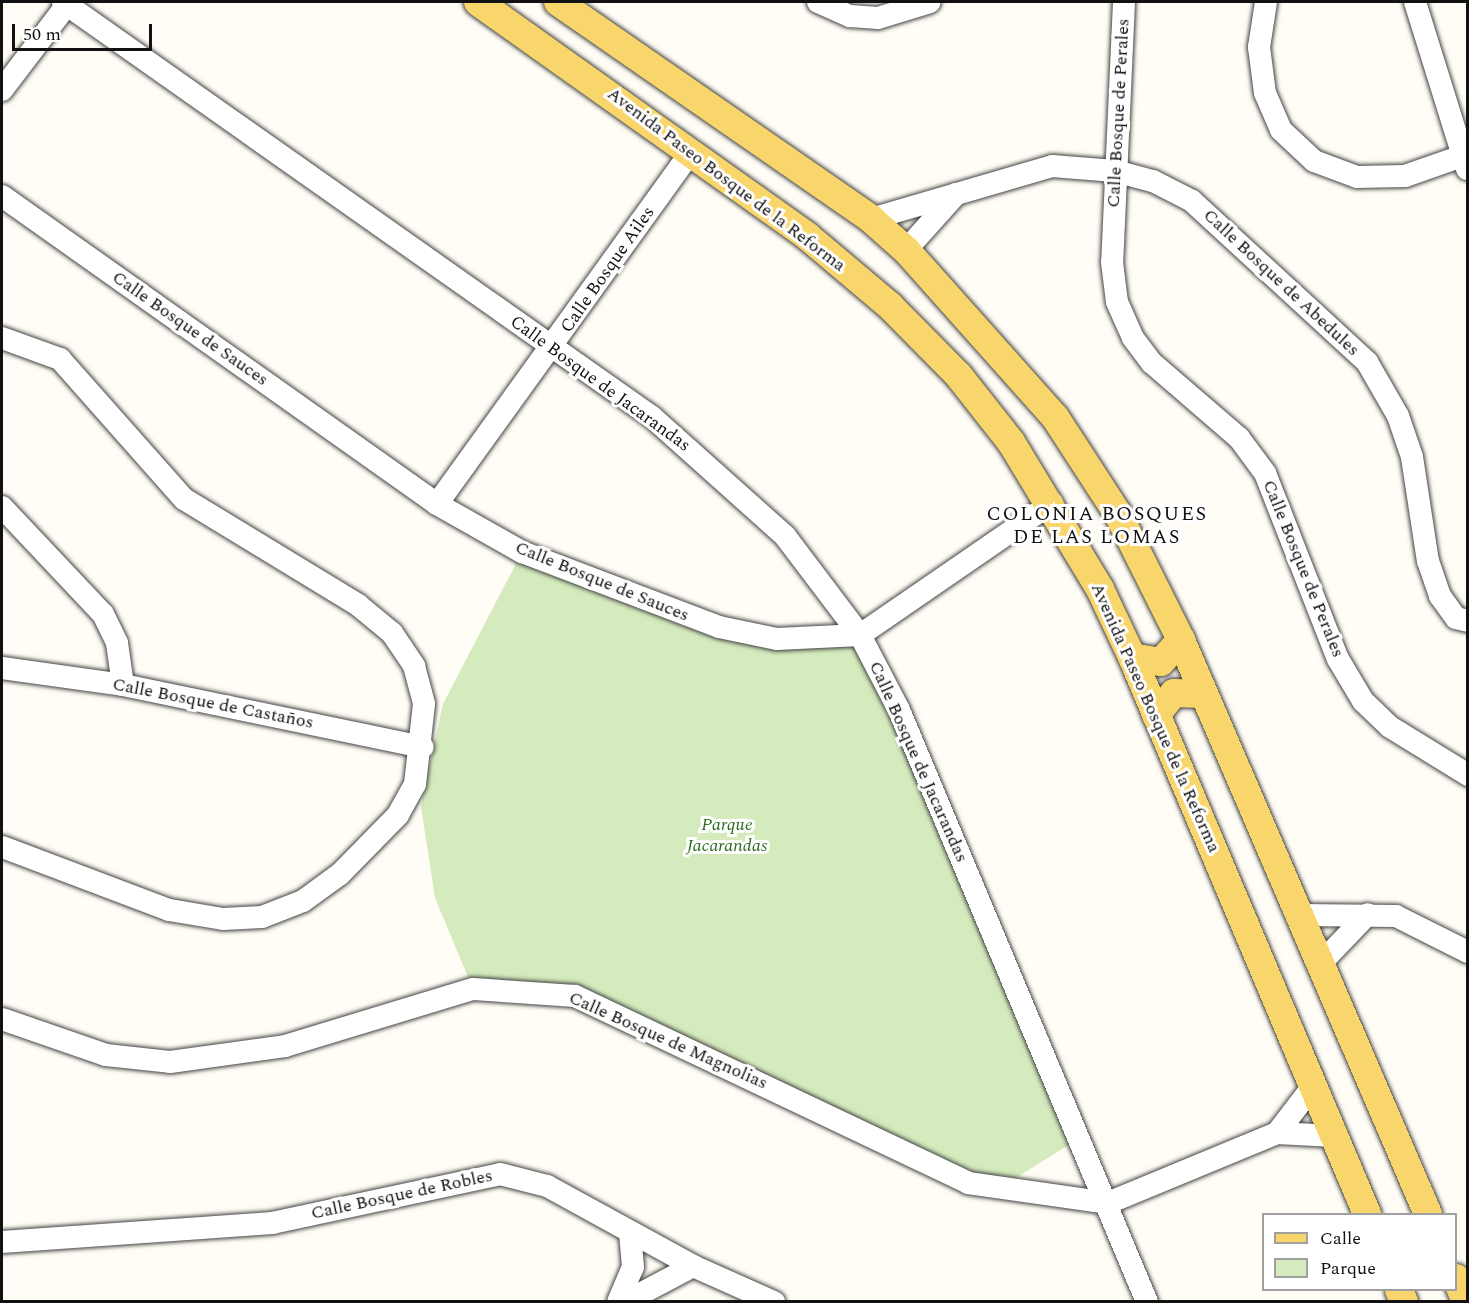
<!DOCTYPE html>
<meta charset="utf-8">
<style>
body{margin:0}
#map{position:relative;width:1469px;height:1303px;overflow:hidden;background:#fffdf5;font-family:Spectral,serif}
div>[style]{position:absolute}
.green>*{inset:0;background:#d5ebbd}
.roads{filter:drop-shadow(0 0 2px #444) drop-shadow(0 0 2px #444)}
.minor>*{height:22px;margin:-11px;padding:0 11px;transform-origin:11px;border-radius:11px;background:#fff}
.major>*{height:28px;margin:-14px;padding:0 14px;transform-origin:14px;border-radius:14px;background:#f9d66b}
span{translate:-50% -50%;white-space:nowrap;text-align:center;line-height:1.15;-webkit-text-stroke:6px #fff;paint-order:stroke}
.street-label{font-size:18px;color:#111}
.park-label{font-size:18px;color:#2f6b1f;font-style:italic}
.neighbourhood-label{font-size:20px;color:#111;letter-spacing:1.5px}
.frame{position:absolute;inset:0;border:3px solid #111;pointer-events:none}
.legend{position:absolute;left:1262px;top:1213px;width:195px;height:78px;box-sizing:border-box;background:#fff;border:2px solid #a0a0a0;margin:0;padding:8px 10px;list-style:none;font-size:18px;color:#111}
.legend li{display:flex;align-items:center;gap:12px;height:30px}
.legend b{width:30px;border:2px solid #a0a0a0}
.scale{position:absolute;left:12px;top:24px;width:140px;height:27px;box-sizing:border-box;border:3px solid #111;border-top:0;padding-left:8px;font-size:18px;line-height:21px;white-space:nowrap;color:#111;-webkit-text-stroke:4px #fff;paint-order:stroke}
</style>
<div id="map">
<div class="green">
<div style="clip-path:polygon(522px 552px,727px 628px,860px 635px,1080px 1138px,998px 1189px,575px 996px,473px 989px,435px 898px,421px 807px,443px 704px)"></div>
</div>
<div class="roads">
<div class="minor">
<div style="left:63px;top:2px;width:721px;rotate:35.17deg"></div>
<div style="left:652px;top:417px;width:178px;rotate:41.8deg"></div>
<div style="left:785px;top:536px;width:124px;rotate:52.9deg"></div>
<div style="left:860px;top:635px;width:85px;rotate:62.5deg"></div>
<div style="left:899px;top:710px;width:642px;rotate:67.27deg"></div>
<div style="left:818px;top:2px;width:35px;rotate:24deg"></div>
<div style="left:850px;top:16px;width:28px;rotate:4deg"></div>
<div style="left:878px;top:18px;width:54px;rotate:-17.1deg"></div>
<div style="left:1124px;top:2px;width:260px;rotate:92.6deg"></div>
<div style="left:1112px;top:262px;width:40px;rotate:82.9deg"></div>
<div style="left:1117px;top:302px;width:39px;rotate:66deg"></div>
<div style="left:1133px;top:338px;width:31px;rotate:53deg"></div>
<div style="left:1152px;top:363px;width:115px;rotate:40.8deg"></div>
<div style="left:1239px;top:438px;width:44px;rotate:53.4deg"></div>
<div style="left:1265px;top:473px;width:200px;rotate:68.6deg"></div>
<div style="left:1338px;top:659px;width:49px;rotate:59.2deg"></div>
<div style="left:1363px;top:701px;width:37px;rotate:44deg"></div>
<div style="left:1390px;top:727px;width:92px;rotate:31.6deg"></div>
<div style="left:1266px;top:2px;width:46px;rotate:98.8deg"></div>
<div style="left:1259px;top:47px;width:46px;rotate:82.6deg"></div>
<div style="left:1265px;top:93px;width:40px;rotate:66.6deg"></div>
<div style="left:1281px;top:130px;width:45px;rotate:43.2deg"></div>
<div style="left:1314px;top:161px;width:46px;rotate:20.4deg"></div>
<div style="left:1357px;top:177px;width:48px;rotate:-1.2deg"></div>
<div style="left:1405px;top:176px;width:67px;rotate:-19.2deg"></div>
<div style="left:1415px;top:2px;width:175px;rotate:72.7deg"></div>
<div style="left:2px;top:90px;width:111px;rotate:-52.7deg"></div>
<div style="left:2px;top:196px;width:533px;rotate:35.3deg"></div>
<div style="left:437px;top:504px;width:98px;rotate:29.5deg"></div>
<div style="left:522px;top:552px;width:211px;rotate:20.8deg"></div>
<div style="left:719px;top:627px;width:59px;rotate:11.7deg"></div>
<div style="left:777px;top:639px;width:83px;rotate:-2.8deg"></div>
<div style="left:860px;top:635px;width:233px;rotate:-34.5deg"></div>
<div style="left:871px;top:219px;width:189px;rotate:-16.3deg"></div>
<div style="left:1052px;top:166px;width:63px;rotate:4.5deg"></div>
<div style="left:1115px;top:171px;width:39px;rotate:15deg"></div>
<div style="left:1153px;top:181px;width:44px;rotate:27.1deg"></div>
<div style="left:1192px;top:201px;width:238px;rotate:42.6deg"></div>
<div style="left:1367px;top:362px;width:62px;rotate:60.1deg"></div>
<div style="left:1398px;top:416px;width:43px;rotate:71.1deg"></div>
<div style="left:1412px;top:457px;width:105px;rotate:81.3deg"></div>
<div style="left:1428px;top:561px;width:37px;rotate:71deg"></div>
<div style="left:1440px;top:596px;width:27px;rotate:54deg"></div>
<div style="left:1456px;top:618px;width:12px;rotate:14deg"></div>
<div style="left:906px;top:250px;width:75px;rotate:-48.2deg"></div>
<div style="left:2px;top:338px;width:62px;rotate:19.9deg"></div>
<div style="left:60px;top:359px;width:187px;rotate:48.5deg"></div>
<div style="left:184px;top:499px;width:204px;rotate:31.3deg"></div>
<div style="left:358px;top:605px;width:44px;rotate:39.5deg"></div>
<div style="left:392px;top:633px;width:40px;rotate:56deg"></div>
<div style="left:414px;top:666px;width:39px;rotate:75deg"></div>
<div style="left:424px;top:704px;width:81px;rotate:96.4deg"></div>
<div style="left:415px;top:784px;width:35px;rotate:119deg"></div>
<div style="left:398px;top:815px;width:83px;rotate:134.5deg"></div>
<div style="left:340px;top:874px;width:46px;rotate:143.9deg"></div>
<div style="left:303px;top:901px;width:44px;rotate:158.7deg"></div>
<div style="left:262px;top:917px;width:39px;rotate:177deg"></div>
<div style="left:223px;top:919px;width:55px;rotate:-170.5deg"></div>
<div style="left:169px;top:910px;width:178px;rotate:-159.3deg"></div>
<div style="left:437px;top:504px;width:435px;rotate:-54.2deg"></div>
<div style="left:2px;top:507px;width:147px;rotate:46.7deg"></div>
<div style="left:103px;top:614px;width:32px;rotate:64deg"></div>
<div style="left:117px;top:643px;width:42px;rotate:81.9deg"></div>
<div style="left:2px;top:668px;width:122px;rotate:8deg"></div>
<div style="left:123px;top:685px;width:306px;rotate:11.7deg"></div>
<div style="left:1299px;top:915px;width:97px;rotate:0.6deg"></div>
<div style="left:1396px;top:916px;width:80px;rotate:26.6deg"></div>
<div style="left:1320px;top:964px;width:69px;rotate:-46.2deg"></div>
<div style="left:2px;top:1019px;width:110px;rotate:19.1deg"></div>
<div style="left:106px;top:1055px;width:64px;rotate:6.2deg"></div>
<div style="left:170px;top:1062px;width:116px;rotate:-7.9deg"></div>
<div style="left:285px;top:1046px;width:196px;rotate:-16.9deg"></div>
<div style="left:473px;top:989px;width:102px;rotate:3.9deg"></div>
<div style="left:575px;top:996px;width:435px;rotate:25.4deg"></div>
<div style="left:968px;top:1183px;width:141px;rotate:8.1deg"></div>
<div style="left:1108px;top:1203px;width:183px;rotate:-22.5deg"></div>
<div style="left:1277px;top:1133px;width:59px;rotate:-52.5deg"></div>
<div style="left:1277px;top:1133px;width:57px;rotate:3deg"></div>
<div style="left:2px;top:1242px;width:271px;rotate:-4deg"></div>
<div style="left:272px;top:1223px;width:233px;rotate:-12.1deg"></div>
<div style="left:500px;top:1174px;width:49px;rotate:14.3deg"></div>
<div style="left:547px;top:1186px;width:166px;rotate:28.7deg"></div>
<div style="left:693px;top:1266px;width:89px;rotate:24deg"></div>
<div style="left:618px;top:1302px;width:38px;rotate:-67deg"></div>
<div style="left:633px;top:1267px;width:35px;rotate:-95deg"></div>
<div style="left:625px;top:1302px;width:77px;rotate:-27.9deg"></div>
</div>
<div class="major">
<div style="left:478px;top:2px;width:404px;rotate:35.4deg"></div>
<div style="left:807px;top:236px;width:109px;rotate:40.1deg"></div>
<div style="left:890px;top:306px;width:98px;rotate:45.4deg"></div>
<div style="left:959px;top:376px;width:84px;rotate:51.8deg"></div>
<div style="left:1011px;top:442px;width:172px;rotate:58.8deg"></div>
<div style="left:1100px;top:589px;width:75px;rotate:64.8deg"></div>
<div style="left:1132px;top:657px;width:605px;rotate:67.12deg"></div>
<div style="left:558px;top:2px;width:381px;rotate:34.7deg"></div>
<div style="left:871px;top:219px;width:47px;rotate:41.5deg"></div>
<div style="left:906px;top:250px;width:224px;rotate:48.3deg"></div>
<div style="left:1055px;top:417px;width:116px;rotate:57deg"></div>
<div style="left:1118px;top:514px;width:141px;rotate:63.4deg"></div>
<div style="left:1181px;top:640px;width:625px;rotate:66.72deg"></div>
<div style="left:1132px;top:657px;width:29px;rotate:10deg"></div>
<div style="left:1161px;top:662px;width:30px;rotate:-48deg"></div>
<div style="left:1156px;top:715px;width:28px;rotate:-51deg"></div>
<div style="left:1174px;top:693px;width:29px;rotate:2deg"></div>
<div style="left:1456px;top:1278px;width:26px;rotate:67deg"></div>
<div style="left:1399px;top:1290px;width:13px;rotate:67deg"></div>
</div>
</div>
<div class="street-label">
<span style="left:1119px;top:113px;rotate:-87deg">Calle Bosque de Perales</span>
<span style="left:726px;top:180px;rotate:37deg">Avenida Paseo Bosque de la Reforma</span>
<span style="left:608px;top:270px;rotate:-55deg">Calle Bosque Ailes</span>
<span style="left:1281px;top:283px;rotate:43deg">Calle Bosque de Abedules</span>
<span style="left:190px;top:329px;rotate:35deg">Calle Bosque de Sauces</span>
<span style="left:600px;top:384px;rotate:36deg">Calle Bosque de Jacarandas</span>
<span style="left:1303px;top:569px;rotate:68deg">Calle Bosque de Perales</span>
<span style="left:602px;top:582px;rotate:22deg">Calle Bosque de Sauces</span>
<span style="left:213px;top:704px;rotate:11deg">Calle Bosque de Castaños</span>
<span style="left:1155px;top:718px;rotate:66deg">Avenida Paseo Bosque de la Reforma</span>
<span style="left:918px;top:762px;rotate:66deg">Calle Bosque de Jacarandas</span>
<span style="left:668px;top:1041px;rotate:24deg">Calle Bosque de Magnolias</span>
<span style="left:402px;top:1195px;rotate:-12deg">Calle Bosque de Robles</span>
</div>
<div class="park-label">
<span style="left:727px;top:836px">Parque<br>Jacarandas</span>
</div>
<div class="neighbourhood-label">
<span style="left:1097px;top:526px">COLONIA BOSQUES<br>DE LAS LOMAS</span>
</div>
<div class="frame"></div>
<ul class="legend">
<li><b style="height:8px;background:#f9d66b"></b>Calle</li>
<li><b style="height:16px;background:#d5ebbd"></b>Parque</li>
</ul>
<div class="scale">50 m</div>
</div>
